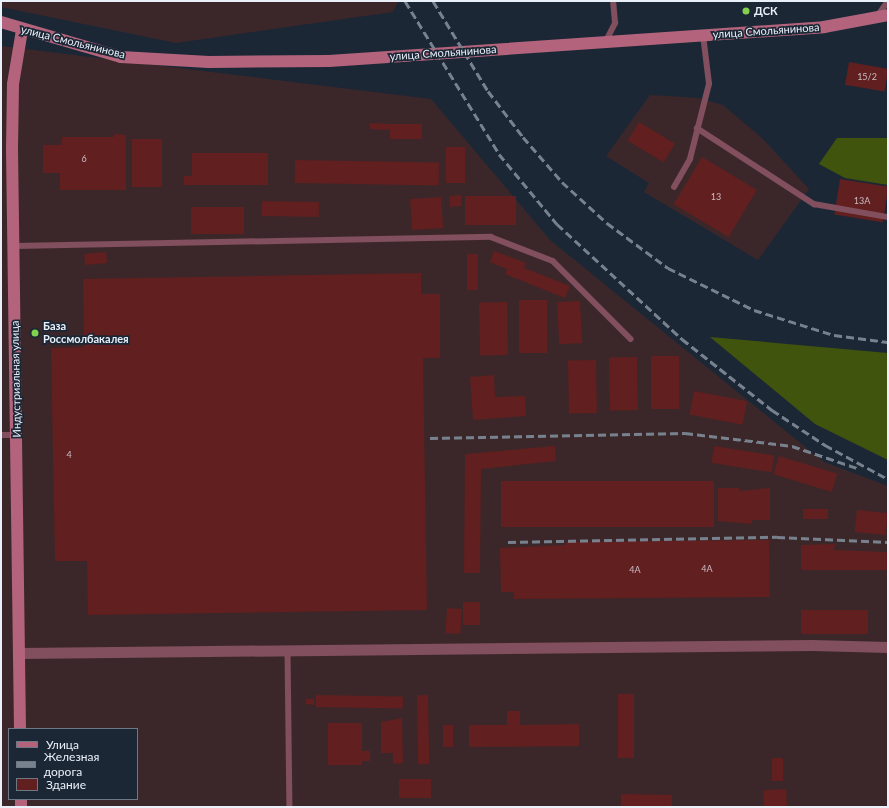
<!DOCTYPE html>
<meta charset="utf-8">
<style>
body{margin:0}
#map{position:relative;width:889px;height:808px;overflow:hidden;background:#1c2736;font-family:Lato,sans-serif}
div>[style]{position:absolute}
.industrial>*{inset:0;background:#3b2729}
.forest>*{inset:0;background:#40540d}
.building>*{inset:0;background:#611f1f;transform-origin:0 0}
.lane>*{height:5.5px;margin:-2.75px;padding:0 2.75px;transform-origin:2.75px;border-radius:2.75px;background:#814f5d}
.street>*{height:11px;margin:-5.5px;padding:0 5.5px;transform-origin:5.5px;border-radius:5.5px;background:#814f5d}
.secondary>*{height:12px;margin:-6px;padding:0 6px;transform-origin:6px;border-radius:6px;background:#b3647c}
.rail>*{height:3px;margin-top:-1.5px;transform-origin:0;background:repeating-linear-gradient(90deg,#78828e 0 8px,transparent 0 12px)}
.dots>*{width:11px;height:11px;translate:-50% -50%;box-sizing:border-box;border:2px solid #1c2736;border-radius:50%}
span{translate:-50% -50%;white-space:nowrap;text-align:center;line-height:1.15;-webkit-text-stroke:3.5px #1c2736;paint-order:stroke}
.number-label{font-size:9px;color:#c7bcc3}
.number-label span{-webkit-text-stroke-width:0}
.poi-label{font-size:11px;color:#e9f0fa;font-weight:700}
.left{translate:0 -50%;text-align:left}
.street-label{font-size:11px;color:#e9f0fa}
.frame{position:absolute;inset:0;border:2px solid #e9f0fa;pointer-events:none}
.legend{position:absolute;left:8px;top:728px;width:130px;height:72px;box-sizing:border-box;background:#1c2736;border:1px solid #6e7784;margin:0;padding:5px 7px;list-style:none;font-size:12px;color:#e9f0fa}
.legend li{display:flex;align-items:center;gap:8px;height:20px}
.legend b{width:20px;border:1px solid #6e7784}
</style>
<div id="map">
<div class="industrial">
<div style="clip-path:polygon(1px 1px,397px 1px,398px 2px,393px 12px,176px 43px,1px 7px)"></div>
<div style="clip-path:polygon(evenodd,1px 46px,431px 99px,550px 240px,824px 462px,888px 486px,888px 807px,1px 807px,1px 46px,9px 729px,137px 729px,137px 799px,9px 799px,9px 729px)"></div>
<div style="clip-path:polygon(650px 95px,698px 98px,723px 105px,763px 139px,809px 189px,758px 260px,644px 192px,649px 183px,606px 156px)"></div>
</div>
<div class="forest">
<div style="clip-path:polygon(837px 138px,888px 138px,888px 185px,845px 178px,819px 164px)"></div>
<div style="clip-path:polygon(710px 337px,888px 353px,888px 460px,815px 424px)"></div>
</div>
<div class="building">
<div style="left:849px;top:62px;width:40px;height:23px;rotate:10deg"></div>
<div style="left:639px;top:122px;width:42px;height:22px;rotate:31deg"></div>
<div style="left:370px;top:123px;width:20px;height:6px;rotate:3deg"></div>
<div style="left:422px;top:124px;width:15px;height:32px;rotate:90deg"></div>
<div style="clip-path:polygon(114px 134px,126px 135px,126px 190px,60px 190px,60px 173px,43px 173px,43px 145px,62px 145px,62px 137px,114px 137px)"></div>
<div style="left:132px;top:139px;width:30px;height:48px"></div>
<div style="left:446px;top:147px;width:19px;height:36px"></div>
<div style="clip-path:polygon(192px 153px,268px 153px,268px 185px,184px 185px,184px 176px,192px 176px)"></div>
<div style="left:702px;top:157px;width:64px;height:55px;rotate:31deg"></div>
<div style="left:295px;top:160px;width:144px;height:23px;rotate:1deg"></div>
<div style="left:840px;top:179px;width:49px;height:36px;rotate:9deg"></div>
<div style="left:461px;top:195px;width:11px;height:12px;rotate:85deg"></div>
<div style="left:516px;top:196px;width:29px;height:51px;rotate:90deg"></div>
<div style="left:441px;top:197px;width:31px;height:31px;rotate:86deg"></div>
<div style="left:262px;top:201px;width:57px;height:15px;rotate:1deg"></div>
<div style="left:191px;top:207px;width:53px;height:27px"></div>
<div style="clip-path:polygon(494px 251px,526px 263px,524px 268px,570px 286px,565px 298px,505px 274px,507px 269px,490px 262px)"></div>
<div style="left:106px;top:252px;width:11px;height:22px;rotate:85deg"></div>
<div style="left:467px;top:254px;width:11px;height:36px"></div>
<div style="clip-path:polygon(421px 273px,421px 294px,440px 294px,440px 358px,423px 358px,427px 610px,88px 615px,87px 561px,55px 561px,51px 348px,84px 347px,83px 279px)"></div>
<div style="left:519px;top:300px;width:28px;height:53px"></div>
<div style="left:580px;top:301px;width:42px;height:23px;rotate:87deg"></div>
<div style="left:507px;top:302px;width:53px;height:28px;rotate:89deg"></div>
<div style="left:651px;top:356px;width:28px;height:53px"></div>
<div style="left:637px;top:357px;width:53px;height:28px;rotate:89deg"></div>
<div style="left:596px;top:360px;width:53px;height:28px;rotate:89deg"></div>
<div style="clip-path:polygon(494px 375px,495px 397px,525px 396px,526px 416px,473px 420px,470px 377px)"></div>
<div style="left:694px;top:391px;width:54px;height:24px;rotate:11deg"></div>
<div style="clip-path:polygon(555px 446px,556px 461px,481px 469px,480px 573px,464px 573px,465px 454px)"></div>
<div style="left:714px;top:446px;width:61px;height:17px;rotate:9deg"></div>
<div style="left:779px;top:456px;width:61px;height:19px;rotate:17deg"></div>
<div style="left:714px;top:481px;width:46px;height:213px;rotate:90deg"></div>
<div style="clip-path:polygon(718px 488px,739px 488px,740px 491px,770px 488px,770px 520px,752px 520px,752px 524px,718px 521px)"></div>
<div style="left:803px;top:509px;width:25px;height:10px"></div>
<div style="left:857px;top:510px;width:31px;height:22px;rotate:6deg"></div>
<div style="clip-path:polygon(769px 540px,770px 597px,514px 599px,514px 592px,501px 592px,500px 548px,566px 545px,566px 542px)"></div>
<div style="clip-path:polygon(835px 544px,834px 550px,888px 552px,888px 570px,801px 570px,801px 545px)"></div>
<div style="left:463px;top:602px;width:17px;height:23px"></div>
<div style="left:447px;top:608px;width:15px;height:25px;rotate:4deg"></div>
<div style="left:801px;top:610px;width:67px;height:24px"></div>
<div style="left:618px;top:694px;width:16px;height:64px"></div>
<div style="left:316px;top:695px;width:87px;height:12px;rotate:1deg"></div>
<div style="left:428px;top:695px;width:69px;height:11px;rotate:89deg"></div>
<div style="clip-path:polygon(306px 699px,314px 699px,314px 705px,306px 704px)"></div>
<div style="clip-path:polygon(507px 711px,520px 711px,520px 725px,579px 724px,579px 746px,469px 747px,469px 725px,507px 725px)"></div>
<div style="clip-path:polygon(402px 718px,403px 763px,393px 764px,393px 753px,381px 753px,381px 722px)"></div>
<div style="clip-path:polygon(328px 723px,362px 723px,362px 751px,370px 751px,370px 761px,362px 761px,362px 765px,328px 765px)"></div>
<div style="left:443px;top:725px;width:10px;height:22px"></div>
<div style="left:772px;top:758px;width:11px;height:23px"></div>
<div style="left:399px;top:779px;width:32px;height:19px"></div>
<div style="left:786px;top:789px;width:18px;height:23px;rotate:87deg"></div>
<div style="left:621px;top:794px;width:51px;height:13px;rotate:1deg"></div>
</div>
<div class="lane">
<div style="left:878px;top:15px;width:17px;rotate:-54deg"></div>
<div style="left:606px;top:41px;width:20px;rotate:-63deg"></div>
<div style="left:615px;top:23px;width:22px;rotate:-95deg"></div>
<div style="left:697px;top:128px;width:140px;rotate:33deg"></div>
<div style="left:814px;top:204px;width:75px;rotate:10deg"></div>
<div style="left:674px;top:187px;width:32px;rotate:-60deg"></div>
<div style="left:690px;top:159px;width:77px;rotate:-75.8deg"></div>
<div style="left:709px;top:84px;width:49px;rotate:-97deg"></div>
<div style="left:15px;top:246px;width:476px;rotate:-1.1deg"></div>
<div style="left:491px;top:237px;width:66px;rotate:21.2deg"></div>
<div style="left:553px;top:261px;width:110px;rotate:45deg"></div>
<div style="left:1px;top:435px;width:16px"></div>
<div style="left:288px;top:651px;width:156px;rotate:89.3deg"></div>
</div>
<div class="street">
<div style="left:19px;top:653px;width:793px;rotate:-0.58deg"></div>
<div style="left:812px;top:645px;width:76px;rotate:1.5deg"></div>
</div>
<div class="secondary">
<div style="left:1px;top:22px;width:125px;rotate:16.3deg"></div>
<div style="left:121px;top:57px;width:88px;rotate:3.3deg"></div>
<div style="left:209px;top:62px;width:120px;rotate:-0.5deg"></div>
<div style="left:329px;top:61px;width:496px;rotate:-3.9deg"></div>
<div style="left:824px;top:27px;width:65px;rotate:-10.6deg"></div>
<div style="left:20px;top:729px;width:580px;rotate:-90.79deg"></div>
<div style="left:12px;top:149px;width:65px;rotate:-89.1deg"></div>
<div style="left:13px;top:84px;width:55px;rotate:-80.5deg"></div>
<div style="left:21px;top:799px;width:8px;rotate:90deg"></div>
</div>
<div class="rail">
<div style="left:405px;top:1px;width:180px;rotate:58.4deg"></div>
<div style="left:499px;top:154px;width:91px;rotate:50.4deg"></div>
<div style="left:557px;top:224px;width:170px;rotate:42.6deg"></div>
<div style="left:682px;top:339px;width:115px;rotate:38.3deg"></div>
<div style="left:772px;top:410px;width:64px;rotate:33.4deg"></div>
<div style="left:825px;top:445px;width:72px;rotate:28.4deg"></div>
<div style="left:433px;top:1px;width:105px;rotate:58.6deg"></div>
<div style="left:488px;top:91px;width:58px;rotate:52.7deg"></div>
<div style="left:523px;top:137px;width:60px;rotate:49.1deg"></div>
<div style="left:562px;top:182px;width:61px;rotate:42.3deg"></div>
<div style="left:607px;top:223px;width:76px;rotate:36.4deg"></div>
<div style="left:668px;top:268px;width:96px;rotate:26deg"></div>
<div style="left:754px;top:310px;width:84px;rotate:17.4deg"></div>
<div style="left:834px;top:335px;width:54px;rotate:7.4deg"></div>
<div style="left:430px;top:438px;width:255px;rotate:-1.1deg"></div>
<div style="left:685px;top:433px;width:108px;rotate:6.9deg"></div>
<div style="left:792px;top:446px;width:69px;rotate:18.7deg"></div>
<div style="left:508px;top:542px;width:269px;rotate:-1.1deg"></div>
<div style="left:777px;top:537px;width:111px;rotate:2.6deg"></div>
</div>
<div class="dots">
<div style="left:746px;top:11px;background:#83d04e"></div>
<div style="left:35px;top:333px;background:#83d04e"></div>
</div>
<div class="number-label">
<span style="left:867px;top:77px">15/2</span>
<span style="left:84px;top:159px">6</span>
<span style="left:716px;top:197px">13</span>
<span style="left:862px;top:201px">13А</span>
<span style="left:69px;top:455px">4</span>
<span style="left:707px;top:569px">4А</span>
<span style="left:635px;top:570px">4А</span>
</div>
<div class="poi-label">
<span class="left" style="left:754px;top:11px">ДСК</span>
<span class="left" style="left:43px;top:333px">База<br>Россмолбакалея</span>
</div>
<div class="street-label">
<span style="left:766px;top:31px;rotate:-4deg">улица Смольянинова</span>
<span style="left:73px;top:42px;rotate:14deg">улица Смольянинова</span>
<span style="left:443px;top:53px;rotate:-4deg">улица Смольянинова</span>
<span style="left:16px;top:379px;rotate:-91deg">Индустриальная улица</span>
</div>
<div class="frame"></div>
<ul class="legend">
<li><b style="height:5px;background:#b3647c"></b>Улица</li>
<li><b style="height:5px;background:#78828e"></b>Железная дорога</li>
<li><b style="height:11px;background:#611f1f"></b>Здание</li>
</ul>
</div>
